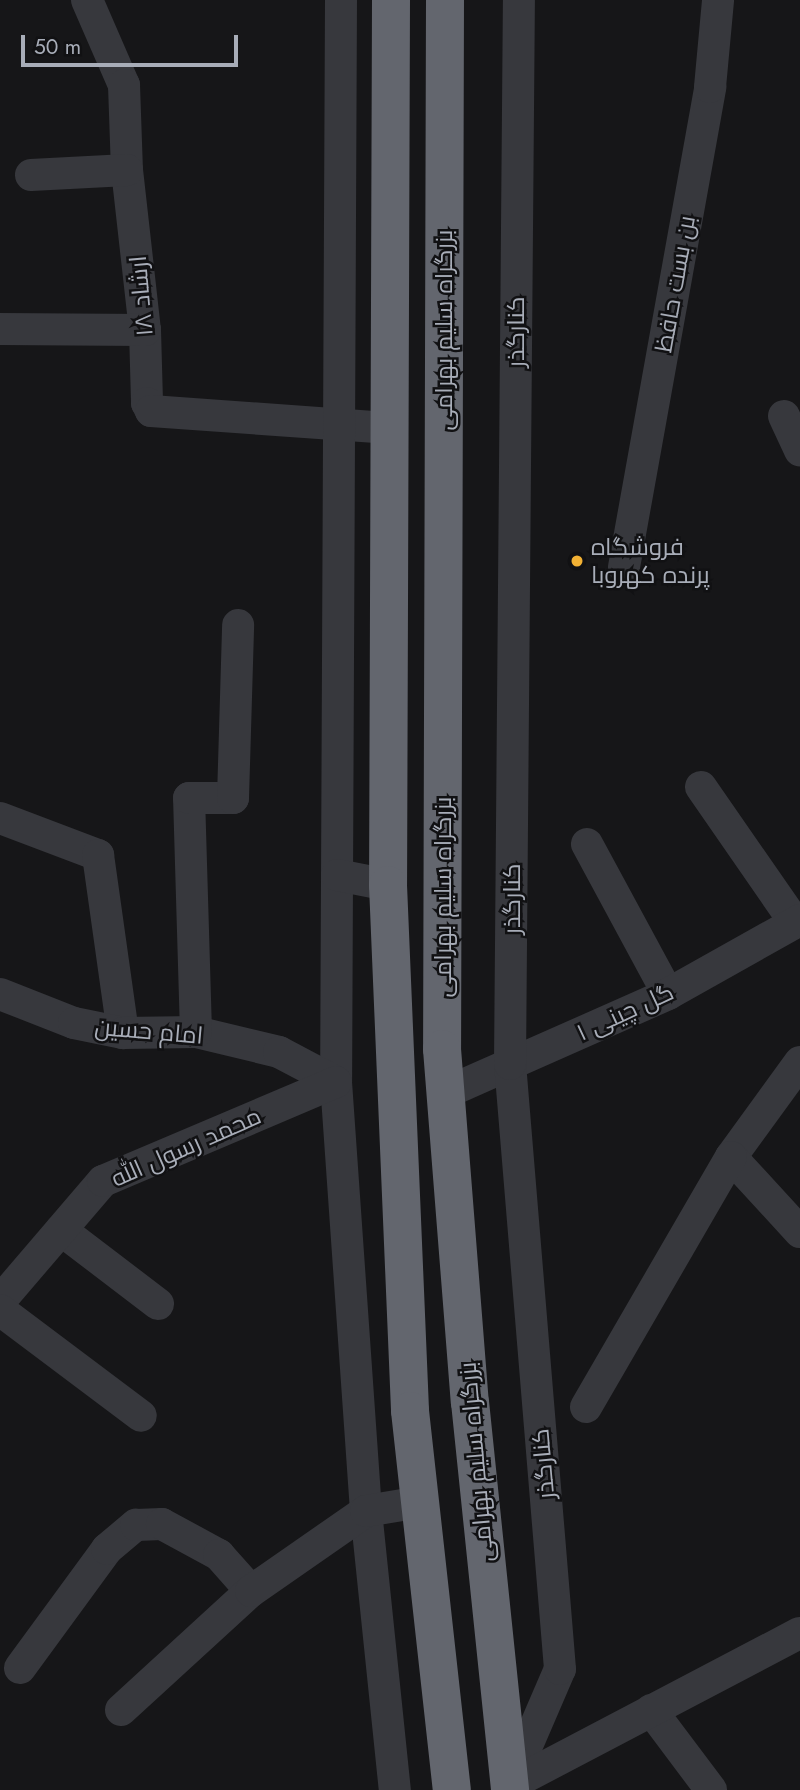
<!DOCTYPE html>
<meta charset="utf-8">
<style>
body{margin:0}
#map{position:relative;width:800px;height:1790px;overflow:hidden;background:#161618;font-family:Jost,Cairo,sans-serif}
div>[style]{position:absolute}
.minor>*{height:32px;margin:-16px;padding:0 16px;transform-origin:16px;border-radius:16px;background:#37383d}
.highway>*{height:38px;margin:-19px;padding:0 19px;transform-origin:19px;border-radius:19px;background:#63666e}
.dots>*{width:19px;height:19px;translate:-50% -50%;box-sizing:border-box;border:4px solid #111113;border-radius:50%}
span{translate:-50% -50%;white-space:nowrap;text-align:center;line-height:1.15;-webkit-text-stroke:5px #111113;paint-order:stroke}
.street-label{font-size:24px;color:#a8adb8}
.poi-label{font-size:24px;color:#a8adb8}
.left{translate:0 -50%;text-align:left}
.scale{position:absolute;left:21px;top:35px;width:217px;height:32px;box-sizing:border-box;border:4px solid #a8adb8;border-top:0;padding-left:9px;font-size:21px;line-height:24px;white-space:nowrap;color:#a8adb8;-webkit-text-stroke:5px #111113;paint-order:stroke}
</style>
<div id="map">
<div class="minor">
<div style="left:87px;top:0;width:93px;rotate:66.5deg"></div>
<div style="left:124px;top:85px;width:85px;rotate:88deg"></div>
<div style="left:127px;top:170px;width:161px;rotate:83.6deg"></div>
<div style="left:145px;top:330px;width:73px;rotate:88.4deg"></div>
<div style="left:147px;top:403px;width:9px;rotate:63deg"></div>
<div style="left:151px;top:411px;width:240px;rotate:4.1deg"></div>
<div style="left:341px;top:0;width:1082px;rotate:90.26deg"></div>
<div style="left:336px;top:1082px;width:430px;rotate:86deg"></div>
<div style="left:366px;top:1511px;width:281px;rotate:84.1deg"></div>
<div style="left:31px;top:175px;width:96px;rotate:-3deg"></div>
<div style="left:0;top:329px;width:145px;rotate:0.4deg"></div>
<div style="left:784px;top:416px;width:38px;rotate:65deg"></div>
<div style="left:624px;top:567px;width:488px;rotate:-79.8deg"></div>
<div style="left:710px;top:87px;width:87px;rotate:-84.7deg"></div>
<div style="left:701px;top:787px;width:165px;rotate:55.3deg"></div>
<div style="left:0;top:818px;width:105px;rotate:20.7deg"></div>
<div style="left:98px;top:855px;width:180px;rotate:82deg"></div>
<div style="left:587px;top:844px;width:170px;rotate:61.6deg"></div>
<div style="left:337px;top:875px;width:52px;rotate:11.1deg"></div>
<div style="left:0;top:994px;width:79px;rotate:21.4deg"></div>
<div style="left:74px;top:1023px;width:50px;rotate:11.5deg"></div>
<div style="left:123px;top:1033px;width:73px;rotate:-0.8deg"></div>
<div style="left:196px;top:1032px;width:85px;rotate:13.5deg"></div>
<div style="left:279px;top:1052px;width:64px;rotate:27.8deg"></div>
<div style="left:196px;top:1032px;width:234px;rotate:-91.7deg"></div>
<div style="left:189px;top:798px;width:44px"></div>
<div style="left:233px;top:798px;width:173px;rotate:-88.3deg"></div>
<div style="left:800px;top:1062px;width:117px;rotate:126deg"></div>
<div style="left:731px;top:1157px;width:102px;rotate:47.4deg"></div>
<div style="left:445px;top:1093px;width:244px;rotate:-23.9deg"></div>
<div style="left:668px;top:994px;width:151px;rotate:-29.3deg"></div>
<div style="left:61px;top:1230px;width:122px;rotate:37.3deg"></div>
<div style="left:0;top:1301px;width:158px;rotate:-49.4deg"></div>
<div style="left:103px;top:1181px;width:253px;rotate:-23deg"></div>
<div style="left:0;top:1310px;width:176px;rotate:36.9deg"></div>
<div style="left:586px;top:1407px;width:289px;rotate:-59.9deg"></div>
<div style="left:20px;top:1668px;width:147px;rotate:-53.8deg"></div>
<div style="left:107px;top:1549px;width:38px;rotate:-40deg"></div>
<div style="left:136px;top:1525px;width:26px;rotate:-2deg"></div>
<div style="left:162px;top:1524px;width:65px;rotate:28.5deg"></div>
<div style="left:219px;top:1555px;width:48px;rotate:48.4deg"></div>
<div style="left:121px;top:1710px;width:176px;rotate:-42.5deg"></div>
<div style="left:251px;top:1591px;width:140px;rotate:-34.8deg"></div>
<div style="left:366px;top:1511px;width:55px;rotate:-9.5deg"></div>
<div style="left:651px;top:1710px;width:100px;rotate:53.1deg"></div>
<div style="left:510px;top:1785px;width:126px;rotate:-66.7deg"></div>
<div style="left:560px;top:1669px;width:607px;rotate:-94.72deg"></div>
<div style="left:510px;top:1064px;width:1064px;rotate:-89.52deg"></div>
<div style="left:510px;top:1785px;width:327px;rotate:-27.7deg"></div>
</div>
<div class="highway">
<div style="left:391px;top:0;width:885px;rotate:90.19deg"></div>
<div style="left:388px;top:885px;width:526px;rotate:87.6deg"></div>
<div style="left:410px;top:1411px;width:381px;rotate:83.7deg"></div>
<div style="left:445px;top:0;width:1049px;rotate:90.16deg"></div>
<div style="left:442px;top:1049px;width:354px;rotate:85.5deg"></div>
<div style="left:470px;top:1402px;width:390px;rotate:84.1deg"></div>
</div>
<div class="dots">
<div style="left:577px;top:561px;background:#f2b134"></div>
</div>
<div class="street-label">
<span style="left:675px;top:284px;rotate:-80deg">بن بست حافظ</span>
<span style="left:141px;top:296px;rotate:-95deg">ارشاد ۱۸</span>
<span style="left:444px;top:330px;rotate:-90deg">بزرگراه سلیم بهرامی</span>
<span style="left:516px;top:332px;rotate:-90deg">کنارگذر</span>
<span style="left:443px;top:897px;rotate:-90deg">بزرگراه سلیم بهرامی</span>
<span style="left:512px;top:899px;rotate:-90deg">کنارگذر</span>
<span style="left:625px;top:1012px;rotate:-25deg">گل چینی ۱</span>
<span style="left:149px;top:1031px;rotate:5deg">امام حسین</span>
<span style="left:186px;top:1147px;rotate:-24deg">محمد رسول الله</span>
<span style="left:476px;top:1462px;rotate:-95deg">بزرگراه سلیم بهرامی</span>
<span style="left:543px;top:1464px;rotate:-95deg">کنارگذر</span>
</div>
<div class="poi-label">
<span class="left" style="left:591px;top:561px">فروشگاه<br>پرنده کهروبا</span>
</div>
<div class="scale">50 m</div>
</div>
